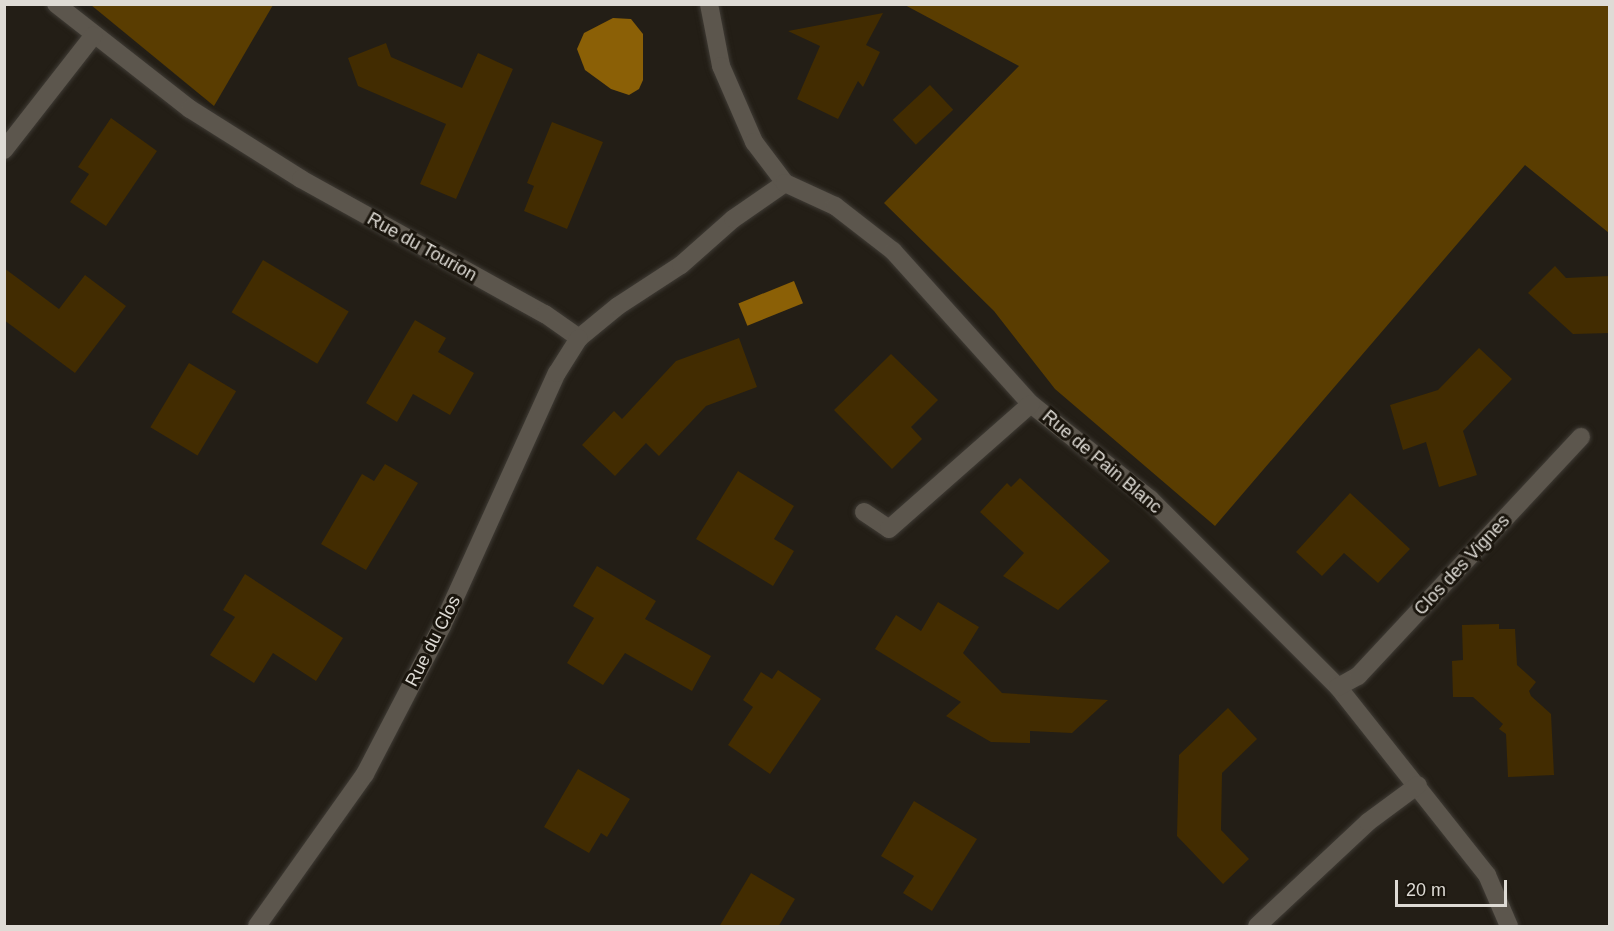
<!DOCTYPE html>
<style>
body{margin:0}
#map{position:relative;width:1614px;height:931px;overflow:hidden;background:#231e16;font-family:Helvetica,sans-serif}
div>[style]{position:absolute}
.green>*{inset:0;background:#5a3d01}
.water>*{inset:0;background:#8b6006;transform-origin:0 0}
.building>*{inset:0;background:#422c01;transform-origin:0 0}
.roads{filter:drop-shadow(0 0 2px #3f3b35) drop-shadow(0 0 2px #3f3b35)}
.street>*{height:18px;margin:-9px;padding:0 9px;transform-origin:9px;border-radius:9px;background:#5c564d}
span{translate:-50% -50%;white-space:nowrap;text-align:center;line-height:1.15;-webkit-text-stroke:6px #1a150d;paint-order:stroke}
.street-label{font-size:18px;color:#dedbd5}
.frame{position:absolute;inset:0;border:6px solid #dedbd5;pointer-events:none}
.scale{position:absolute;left:1395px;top:880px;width:112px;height:27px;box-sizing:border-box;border:3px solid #dedbd5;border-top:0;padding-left:8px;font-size:18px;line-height:21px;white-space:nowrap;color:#dedbd5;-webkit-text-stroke:4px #1a150d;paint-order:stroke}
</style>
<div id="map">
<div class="green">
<div style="clip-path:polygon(903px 4px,1609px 5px,1609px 233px,1525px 165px,1215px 526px,1055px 389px,994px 311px,884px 203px,1019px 66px)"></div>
<div style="clip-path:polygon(91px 5px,273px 5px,214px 106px)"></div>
</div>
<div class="water">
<div style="clip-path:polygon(613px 18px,631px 19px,643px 34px,643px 80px,639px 89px,629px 95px,611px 89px,585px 70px,577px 49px,584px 33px)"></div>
<div style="left:794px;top:281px;width:24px;height:60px;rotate:68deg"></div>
</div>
<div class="building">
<div style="clip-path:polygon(883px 13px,866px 45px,880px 52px,863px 87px,858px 81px,838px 119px,797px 99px,820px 46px,788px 31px)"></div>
<div style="clip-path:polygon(386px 43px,391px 57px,462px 88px,478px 53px,513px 69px,456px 199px,420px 184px,446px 124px,358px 86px,348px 58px)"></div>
<div style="left:930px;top:85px;width:34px;height:51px;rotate:47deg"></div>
<div style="clip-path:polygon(111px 118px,157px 151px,106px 226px,70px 202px,89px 174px,78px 167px)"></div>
<div style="clip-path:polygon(552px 122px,603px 142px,567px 229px,524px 211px,534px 186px,527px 183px)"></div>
<div style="left:263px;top:260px;width:100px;height:61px;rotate:31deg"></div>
<div style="clip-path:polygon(1555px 266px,1566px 278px,1610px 276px,1610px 333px,1573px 334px,1528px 293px)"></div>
<div style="clip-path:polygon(4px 268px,59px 309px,85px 275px,126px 306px,75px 373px,4px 320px)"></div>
<div style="clip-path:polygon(415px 320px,446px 338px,438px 352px,474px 373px,450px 415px,413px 394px,397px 422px,366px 403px)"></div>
<div style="clip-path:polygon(739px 338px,757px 387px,706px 406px,659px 456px,646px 443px,615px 476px,582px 445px,614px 411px,622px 419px,676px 361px)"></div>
<div style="clip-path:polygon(1479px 348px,1512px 379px,1463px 431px,1477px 475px,1439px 487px,1426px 442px,1403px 450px,1390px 405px,1438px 390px)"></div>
<div style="clip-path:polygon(891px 354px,938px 400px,911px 427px,922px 439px,892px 469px,834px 410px)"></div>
<div style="left:189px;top:363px;width:55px;height:75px;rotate:31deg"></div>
<div style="clip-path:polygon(385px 464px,418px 483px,366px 570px,321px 544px,362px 474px,374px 481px)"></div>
<div style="clip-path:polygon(738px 471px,794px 506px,774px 539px,794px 551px,773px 586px,696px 539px)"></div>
<div style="clip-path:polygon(1020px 478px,1110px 561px,1058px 610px,1003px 576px,1024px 553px,980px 512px,1007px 483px,1011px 487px)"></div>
<div style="clip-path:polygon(1350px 493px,1410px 549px,1378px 583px,1344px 553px,1322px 576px,1296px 552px)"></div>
<div style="clip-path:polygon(597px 566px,656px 601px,645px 619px,711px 656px,692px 691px,625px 653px,603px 685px,567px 663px,594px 618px,573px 606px)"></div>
<div style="clip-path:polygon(245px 574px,343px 638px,316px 681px,273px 653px,254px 683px,210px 655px,235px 617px,223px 610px)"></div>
<div style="clip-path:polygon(938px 602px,979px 627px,963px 653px,1002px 693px,1108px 700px,1072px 733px,1030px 731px,1030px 743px,991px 742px,946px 716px,961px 702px,875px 649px,896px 615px,921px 631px)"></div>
<div style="clip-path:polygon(1499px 624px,1499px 629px,1515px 629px,1517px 665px,1536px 682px,1529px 691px,1531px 696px,1551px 714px,1554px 775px,1508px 777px,1506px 734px,1499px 729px,1503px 724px,1473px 697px,1453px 697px,1452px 661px,1463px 660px,1462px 625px)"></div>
<div style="clip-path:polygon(778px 670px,821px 699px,770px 774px,728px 745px,753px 707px,743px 700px,761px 672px,772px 679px)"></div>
<div style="clip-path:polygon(1228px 708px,1257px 739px,1222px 773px,1221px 830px,1249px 859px,1223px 884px,1177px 836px,1179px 755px)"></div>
<div style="clip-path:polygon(578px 769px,630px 799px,607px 837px,601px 833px,589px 853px,544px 827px)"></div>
<div style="clip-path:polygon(914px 801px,977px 839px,932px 911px,903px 893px,914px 876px,881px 856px)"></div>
<div style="clip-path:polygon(751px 873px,795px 899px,778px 927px,719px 927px)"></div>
</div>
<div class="roads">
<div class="street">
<div style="left:56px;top:4px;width:170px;rotate:38.1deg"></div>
<div style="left:190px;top:109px;width:131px;rotate:32.2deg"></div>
<div style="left:301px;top:179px;width:279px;rotate:29deg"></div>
<div style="left:545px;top:314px;width:42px;rotate:35.2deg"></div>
<div style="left:579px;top:338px;width:50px;rotate:-39.4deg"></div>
<div style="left:618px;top:306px;width:75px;rotate:-33.1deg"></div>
<div style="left:681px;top:265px;width:69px;rotate:-41.5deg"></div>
<div style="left:733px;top:219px;width:63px;rotate:-34.7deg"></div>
<div style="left:709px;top:4px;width:63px;rotate:79deg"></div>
<div style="left:721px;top:66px;width:83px;rotate:66.5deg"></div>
<div style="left:754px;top:142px;width:51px;rotate:52.9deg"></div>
<div style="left:785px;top:183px;width:55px;rotate:24.7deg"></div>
<div style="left:835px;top:206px;width:73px;rotate:37.8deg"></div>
<div style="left:893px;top:251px;width:206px;rotate:48deg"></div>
<div style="left:1031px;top:404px;width:152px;rotate:38.6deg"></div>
<div style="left:1150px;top:499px;width:266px;rotate:45deg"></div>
<div style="left:1338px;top:687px;width:240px;rotate:51.6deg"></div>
<div style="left:1487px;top:875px;width:56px;rotate:66.7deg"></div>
<div style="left:4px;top:150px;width:145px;rotate:-52deg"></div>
<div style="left:864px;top:512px;width:30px;rotate:34deg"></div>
<div style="left:889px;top:529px;width:189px;rotate:-41.4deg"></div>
<div style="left:1338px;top:687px;width:23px;rotate:-29deg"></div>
<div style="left:1358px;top:676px;width:327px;rotate:-47deg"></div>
<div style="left:257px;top:926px;width:186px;rotate:-54.6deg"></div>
<div style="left:365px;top:774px;width:167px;rotate:-62.5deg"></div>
<div style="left:442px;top:626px;width:278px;rotate:-65.6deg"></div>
<div style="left:557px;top:373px;width:41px;rotate:-57.8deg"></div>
<div style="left:1257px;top:926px;width:152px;rotate:-43.1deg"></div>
<div style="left:1368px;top:822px;width:62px;rotate:-36.5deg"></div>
</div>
</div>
<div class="street-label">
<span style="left:422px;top:247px;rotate:29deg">Rue du Tourion</span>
<span style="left:1102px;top:462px;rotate:40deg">Rue de Pain Blanc</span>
<span style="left:1462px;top:565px;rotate:-47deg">Clos des Vignes</span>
<span style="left:433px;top:641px;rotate:-63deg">Rue du Clos</span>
</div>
<div class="frame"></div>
<div class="scale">20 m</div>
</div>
